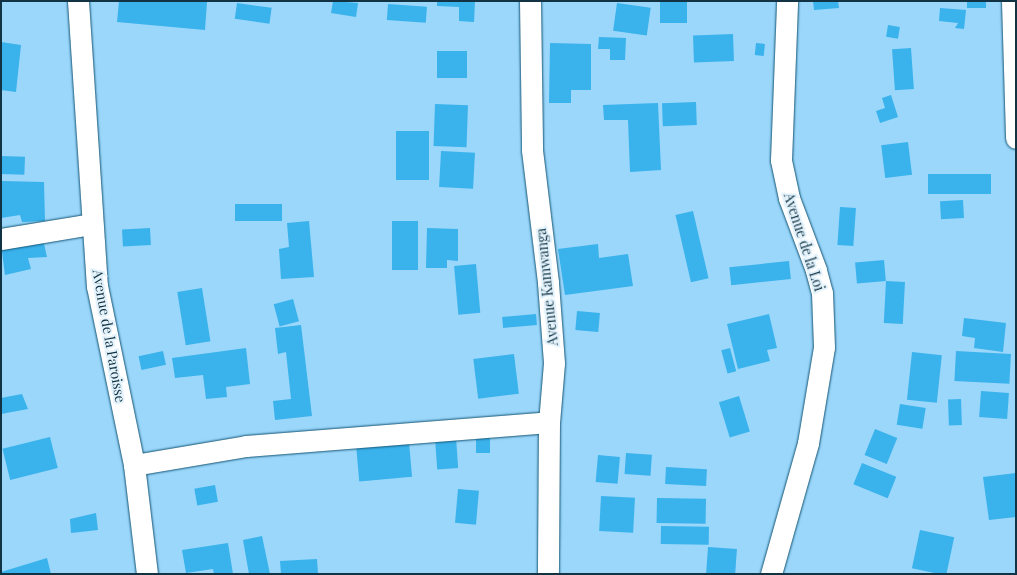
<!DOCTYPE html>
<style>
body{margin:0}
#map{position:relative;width:1017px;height:575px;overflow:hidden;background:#9ad7fb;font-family:"Playfair Display",serif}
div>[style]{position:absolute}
.building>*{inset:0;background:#3ab2ec;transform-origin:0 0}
.roads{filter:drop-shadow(0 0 1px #155574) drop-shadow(0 0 1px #155574)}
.minor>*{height:21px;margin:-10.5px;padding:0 10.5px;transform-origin:10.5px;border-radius:10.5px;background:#fff}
span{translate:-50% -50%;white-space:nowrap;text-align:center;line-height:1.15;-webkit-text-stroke:4px #e3f2fb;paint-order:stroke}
.street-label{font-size:14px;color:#134}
.frame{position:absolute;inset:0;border:2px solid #134;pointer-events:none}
</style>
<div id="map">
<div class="building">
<div style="clip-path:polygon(119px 1px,207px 2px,205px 30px,117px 22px)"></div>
<div style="clip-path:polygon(333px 1px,358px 3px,356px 17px,331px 13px)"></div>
<div style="clip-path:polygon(437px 1px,475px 1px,474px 22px,459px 21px,459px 7px,437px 6px)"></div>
<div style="left:660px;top:1px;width:27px;height:22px"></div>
<div style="clip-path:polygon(813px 1px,838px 1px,839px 8px,814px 10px)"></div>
<div style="left:967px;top:1px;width:19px;height:7px"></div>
<div style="left:237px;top:3px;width:35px;height:16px;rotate:8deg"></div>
<div style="left:617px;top:3px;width:34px;height:28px;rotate:8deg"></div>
<div style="left:388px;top:4px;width:39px;height:16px;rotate:4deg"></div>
<div style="clip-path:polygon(940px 8px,966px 10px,964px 29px,955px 28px,958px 23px,939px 21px)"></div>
<div style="left:888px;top:25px;width:12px;height:12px;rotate:9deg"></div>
<div style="left:733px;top:34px;width:27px;height:40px;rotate:88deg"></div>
<div style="clip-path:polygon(599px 37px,626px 38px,625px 60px,610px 60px,610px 49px,598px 49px)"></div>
<div style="clip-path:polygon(1px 42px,21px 45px,16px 92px,1px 90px)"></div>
<div style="clip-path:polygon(550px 43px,591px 44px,591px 90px,571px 90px,571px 103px,549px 103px)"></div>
<div style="left:756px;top:43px;width:9px;height:12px;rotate:6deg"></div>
<div style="left:911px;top:48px;width:41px;height:19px;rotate:86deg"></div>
<div style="left:437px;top:51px;width:30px;height:27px"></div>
<div style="clip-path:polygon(891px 95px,898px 117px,880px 123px,876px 111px,885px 108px,882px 98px)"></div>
<div style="left:696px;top:102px;width:23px;height:34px;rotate:88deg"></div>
<div style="clip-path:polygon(658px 103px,661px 170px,630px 172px,628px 120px,604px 120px,603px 105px)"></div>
<div style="left:435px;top:104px;width:33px;height:42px;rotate:2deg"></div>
<div style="left:396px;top:131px;width:33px;height:49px"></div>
<div style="left:908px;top:142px;width:33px;height:27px;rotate:83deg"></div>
<div style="left:441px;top:151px;width:34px;height:36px;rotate:3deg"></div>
<div style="left:1px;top:156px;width:24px;height:18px;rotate:2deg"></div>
<div style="left:991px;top:174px;width:20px;height:63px;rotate:90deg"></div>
<div style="clip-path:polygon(1px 181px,44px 182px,45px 221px,22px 222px,20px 215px,1px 218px)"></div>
<div style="left:963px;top:200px;width:18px;height:23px;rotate:87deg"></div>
<div style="left:235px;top:204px;width:47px;height:17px"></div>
<div style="left:840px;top:207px;width:16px;height:38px;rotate:4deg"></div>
<div style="left:693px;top:211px;width:69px;height:18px;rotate:77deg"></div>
<div style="clip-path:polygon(309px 221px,314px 277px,281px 279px,279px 249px,289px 247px,287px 223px)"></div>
<div style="left:392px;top:221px;width:26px;height:49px"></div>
<div style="left:150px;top:228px;width:17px;height:28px;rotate:87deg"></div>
<div style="clip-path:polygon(427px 228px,458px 229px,458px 261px,447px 260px,447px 268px,426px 268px)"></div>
<div style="clip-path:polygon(42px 235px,47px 257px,28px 258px,31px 269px,5px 275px,1px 244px)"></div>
<div style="clip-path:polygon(598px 244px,599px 258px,628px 254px,633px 286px,565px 295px,558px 249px)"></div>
<div style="left:884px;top:260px;width:21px;height:29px;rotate:85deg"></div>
<div style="left:789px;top:261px;width:18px;height:60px;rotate:84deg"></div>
<div style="left:476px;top:264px;width:49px;height:22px;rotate:85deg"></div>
<div style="left:886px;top:281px;width:19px;height:42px;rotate:3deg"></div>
<div style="left:202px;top:288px;width:54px;height:25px;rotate:81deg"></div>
<div style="left:293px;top:299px;width:23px;height:20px;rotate:75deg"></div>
<div style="left:577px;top:311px;width:23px;height:19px;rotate:5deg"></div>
<div style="left:536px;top:314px;width:11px;height:34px;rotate:85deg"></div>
<div style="clip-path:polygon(769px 314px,777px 348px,767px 350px,770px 361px,738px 369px,727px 324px)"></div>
<div style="clip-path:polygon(964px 318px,1006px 323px,1003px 352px,974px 348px,975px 338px,962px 336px)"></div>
<div style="clip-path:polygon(301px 325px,312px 416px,275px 420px,273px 401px,291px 399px,286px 352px,278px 354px,275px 328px)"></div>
<div style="clip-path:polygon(246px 348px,250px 384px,226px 387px,227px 397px,206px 399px,203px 375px,175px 378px,172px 358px)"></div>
<div style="left:730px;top:348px;width:24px;height:9px;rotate:75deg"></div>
<div style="left:163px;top:351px;width:14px;height:25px;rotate:78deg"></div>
<div style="left:956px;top:351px;width:55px;height:30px;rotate:3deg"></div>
<div style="left:912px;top:352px;width:30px;height:48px;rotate:6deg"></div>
<div style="left:514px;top:354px;width:40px;height:41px;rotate:83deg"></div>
<div style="left:981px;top:391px;width:28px;height:26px;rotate:4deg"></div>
<div style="clip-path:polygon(22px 394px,28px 409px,1px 414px,1px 398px)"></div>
<div style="left:739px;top:396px;width:37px;height:21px;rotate:73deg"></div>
<div style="left:961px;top:399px;width:26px;height:13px;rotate:88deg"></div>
<div style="left:900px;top:404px;width:26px;height:21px;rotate:9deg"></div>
<div style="left:875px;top:429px;width:24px;height:28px;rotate:22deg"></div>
<div style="left:476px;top:432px;width:14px;height:21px"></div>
<div style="left:50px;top:437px;width:32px;height:49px;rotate:76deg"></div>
<div style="left:456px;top:437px;width:31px;height:21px;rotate:86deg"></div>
<div style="left:409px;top:442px;width:35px;height:53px;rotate:85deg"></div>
<div style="left:626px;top:453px;width:26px;height:21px;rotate:4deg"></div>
<div style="left:598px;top:455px;width:22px;height:27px;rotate:5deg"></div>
<div style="left:862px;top:463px;width:37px;height:23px;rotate:22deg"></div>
<div style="left:666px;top:467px;width:41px;height:17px;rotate:3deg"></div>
<div style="clip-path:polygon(1016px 473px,1016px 517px,989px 520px,983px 477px)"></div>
<div style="left:215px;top:485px;width:17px;height:21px;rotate:80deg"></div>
<div style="left:458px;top:489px;width:21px;height:34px;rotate:5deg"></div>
<div style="left:601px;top:496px;width:34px;height:35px;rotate:3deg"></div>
<div style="left:657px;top:498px;width:49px;height:25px;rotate:1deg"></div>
<div style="clip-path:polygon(96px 513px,98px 530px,71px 533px,70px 519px)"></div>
<div style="left:661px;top:526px;width:48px;height:18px;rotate:1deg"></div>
<div style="left:920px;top:530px;width:35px;height:39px;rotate:12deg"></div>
<div style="clip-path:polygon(262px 536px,270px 574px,249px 574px,243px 540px)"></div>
<div style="clip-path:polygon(228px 543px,233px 574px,214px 574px,213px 569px,186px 573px,182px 550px)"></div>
<div style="left:708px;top:547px;width:29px;height:27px;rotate:4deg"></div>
<div style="clip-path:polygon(47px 558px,51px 574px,1px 574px,1px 572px)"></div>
<div style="clip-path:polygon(317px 559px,318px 574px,281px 574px,280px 561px)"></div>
</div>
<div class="roads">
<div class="minor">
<div style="left:78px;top:1px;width:286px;rotate:86.2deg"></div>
<div style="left:97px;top:286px;width:183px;rotate:78.3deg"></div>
<div style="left:134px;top:465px;width:110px;rotate:83.2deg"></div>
<div style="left:530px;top:1px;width:149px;rotate:89.2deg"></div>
<div style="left:532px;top:150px;width:134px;rotate:83.1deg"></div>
<div style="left:548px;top:283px;width:80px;rotate:85.7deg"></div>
<div style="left:554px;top:363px;width:59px;rotate:94.8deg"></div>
<div style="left:549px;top:422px;width:152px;rotate:90.4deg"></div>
<div style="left:1012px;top:1px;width:137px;rotate:88.3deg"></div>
<div style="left:1px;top:239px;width:92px;rotate:-9.4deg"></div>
<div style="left:134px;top:465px;width:114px;rotate:-9.6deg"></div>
<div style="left:246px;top:446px;width:304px;rotate:-4.5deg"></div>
<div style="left:771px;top:574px;width:136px;rotate:-74.2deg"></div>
<div style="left:808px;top:443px;width:97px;rotate:-80.5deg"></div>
<div style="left:824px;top:347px;width:54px;rotate:-92.1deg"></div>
<div style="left:822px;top:293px;width:24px;rotate:-105deg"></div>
<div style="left:816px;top:270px;width:77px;rotate:-110.6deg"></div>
<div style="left:789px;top:198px;width:39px;rotate:-102deg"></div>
<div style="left:781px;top:160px;width:159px;rotate:-87.8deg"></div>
</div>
</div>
<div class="street-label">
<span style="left:804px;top:242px;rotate:72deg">Avenue de la Loi</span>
<span style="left:547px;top:287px;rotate:-96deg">Avenue Kamwanga</span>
<span style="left:109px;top:336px;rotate:80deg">Avenue de la Paroisse</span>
</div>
<div class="frame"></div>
</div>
